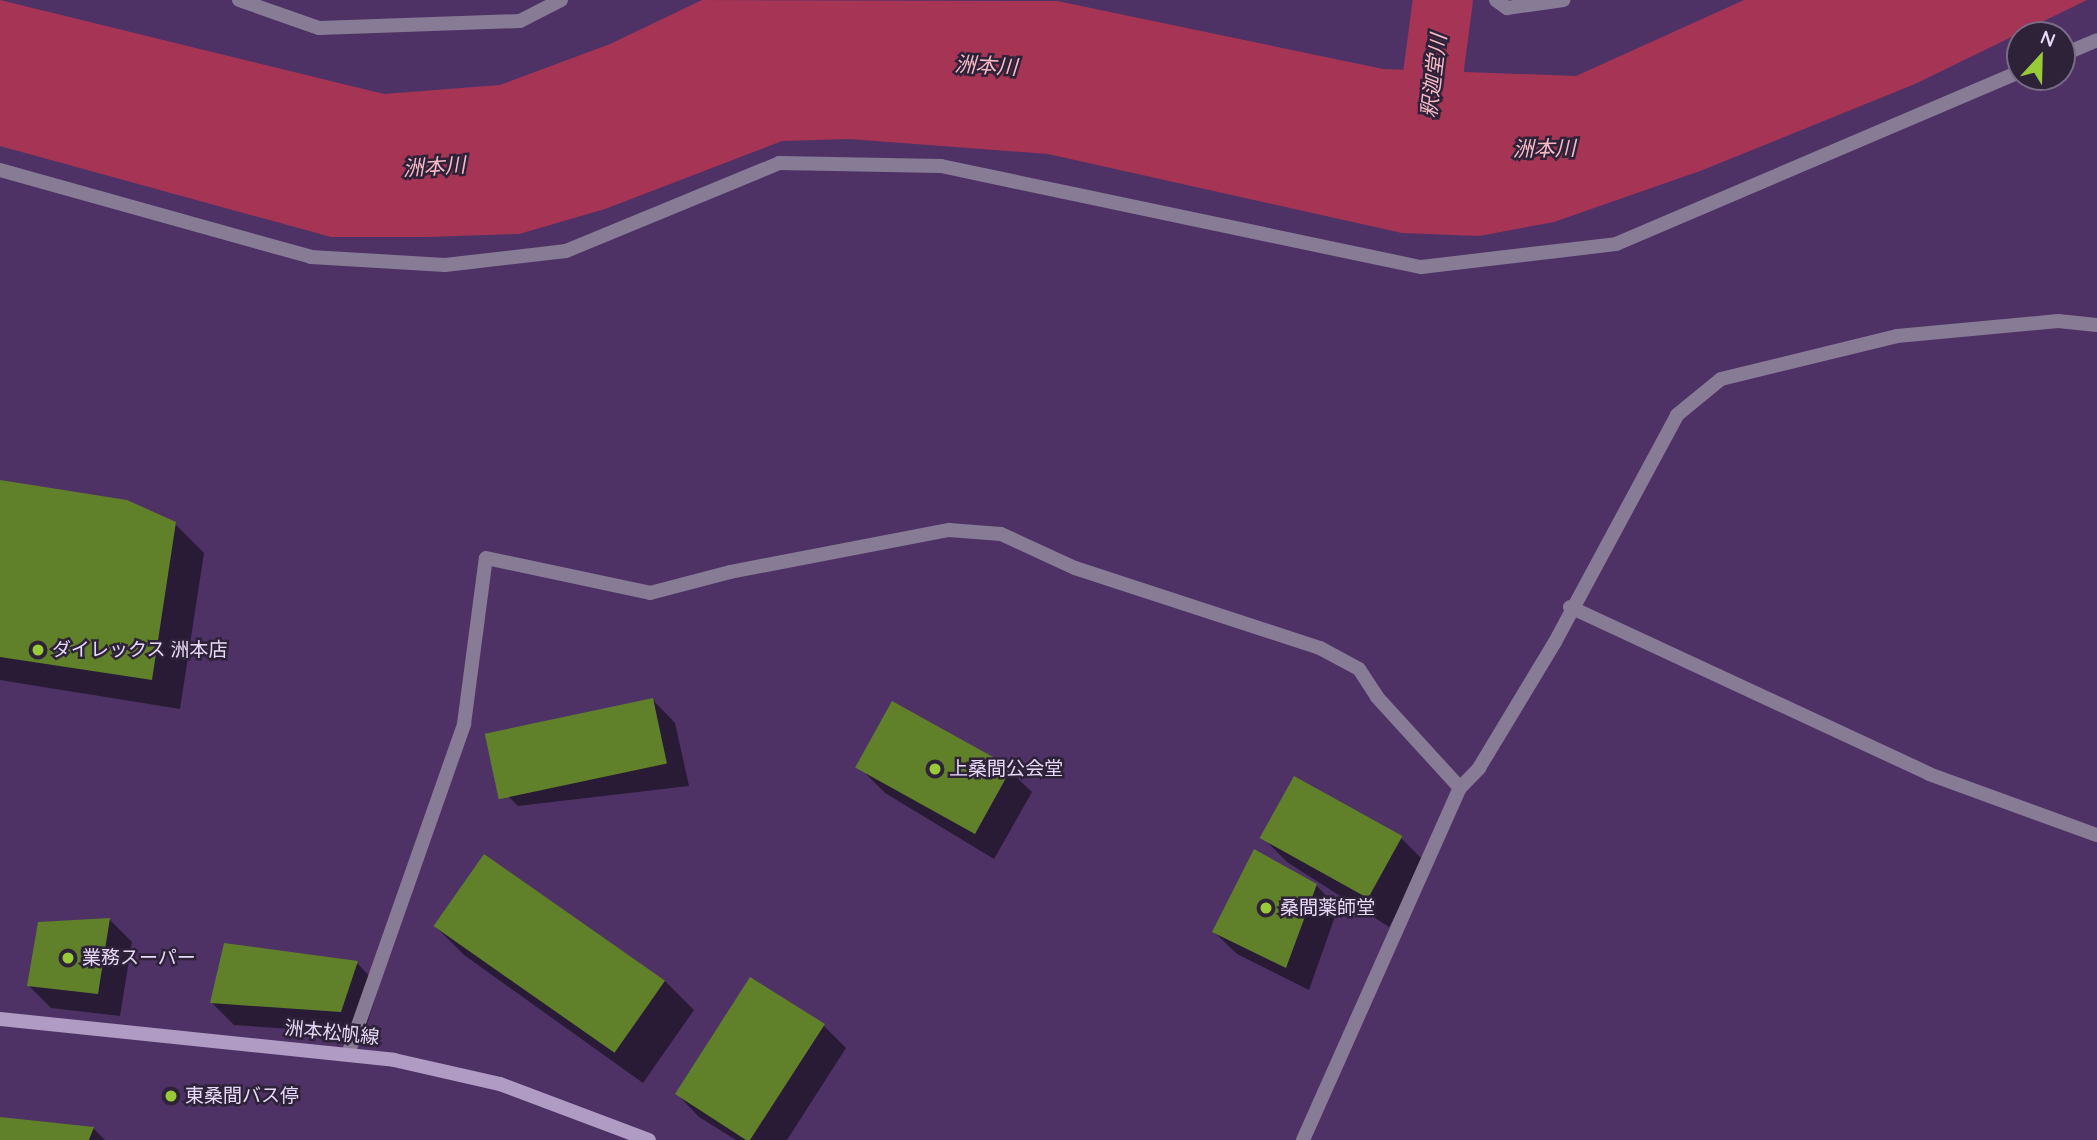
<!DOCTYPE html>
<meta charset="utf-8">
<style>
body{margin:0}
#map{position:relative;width:2097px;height:1140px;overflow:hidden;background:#4e3266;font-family:Quicksand,"Noto Sans JP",sans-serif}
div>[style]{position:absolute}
.water>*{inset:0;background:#a63455}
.shadow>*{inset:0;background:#0007}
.river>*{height:60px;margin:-30px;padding:0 30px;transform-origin:30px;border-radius:30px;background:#a63455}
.building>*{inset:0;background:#608029;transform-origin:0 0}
.street>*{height:14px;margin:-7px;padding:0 7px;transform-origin:7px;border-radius:7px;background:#887b95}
.secondary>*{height:14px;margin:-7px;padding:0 7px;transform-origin:7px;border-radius:7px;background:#af9bc3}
.dots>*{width:19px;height:19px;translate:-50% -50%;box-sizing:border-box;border:4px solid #2e2239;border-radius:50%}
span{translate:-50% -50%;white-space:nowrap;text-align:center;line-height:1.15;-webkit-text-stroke:5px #2e2239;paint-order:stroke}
.poi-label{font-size:19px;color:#e7d8f7}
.left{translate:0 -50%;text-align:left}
.street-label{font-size:19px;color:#e7d8f7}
.water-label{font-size:21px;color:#f8bac5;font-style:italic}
.north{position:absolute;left:2006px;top:21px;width:70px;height:70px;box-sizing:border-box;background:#2e2239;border:2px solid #786b85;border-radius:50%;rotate:22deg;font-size:19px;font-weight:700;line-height:28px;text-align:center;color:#e7d8f7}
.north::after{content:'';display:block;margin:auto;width:24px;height:32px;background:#98cb37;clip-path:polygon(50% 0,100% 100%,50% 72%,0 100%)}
</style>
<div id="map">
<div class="water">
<div style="clip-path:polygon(0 0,384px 94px,500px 85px,610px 44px,702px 0,1057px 1px,1383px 69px,1576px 76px,1744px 0,2087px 0,1915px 84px,1700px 171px,1554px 222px,1479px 236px,1402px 233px,1048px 154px,849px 139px,782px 141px,605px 209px,519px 234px,426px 237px,331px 237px,0 146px)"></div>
</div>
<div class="shadow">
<div style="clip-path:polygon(0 482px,175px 524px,204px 553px,180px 709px,0 680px)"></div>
<div style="clip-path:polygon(653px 700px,675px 723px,689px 786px,518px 806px,495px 783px)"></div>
<div style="clip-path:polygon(862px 770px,1009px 770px,1032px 792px,994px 859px,885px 793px)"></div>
<div style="clip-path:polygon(1401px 838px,1424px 861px,1389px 927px,1287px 862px,1264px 839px)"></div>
<div style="clip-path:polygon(1316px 885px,1338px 908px,1309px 990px,1237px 954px,1214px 932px)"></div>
<div style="clip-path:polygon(109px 919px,132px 942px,120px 1016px,51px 1008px,29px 986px)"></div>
<div style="clip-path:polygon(435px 926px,665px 981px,694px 1010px,643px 1083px,464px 955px)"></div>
<div style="clip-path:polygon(357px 963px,379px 986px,364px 1034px,234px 1025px,211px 1002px)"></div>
<div style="clip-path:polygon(824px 1026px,846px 1048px,787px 1140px,736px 1140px,699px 1117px,677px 1094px)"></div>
<div style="clip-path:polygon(0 1119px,93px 1128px,105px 1140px,0 1140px)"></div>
</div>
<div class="river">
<div style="left:1423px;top:151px;width:152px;rotate:-82.5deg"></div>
</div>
<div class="building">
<div style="clip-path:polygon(0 480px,127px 500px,176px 522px,152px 680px,0 657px)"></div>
<div style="left:653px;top:698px;width:67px;height:172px;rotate:78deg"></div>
<div style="left:892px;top:701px;width:137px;height:76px;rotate:29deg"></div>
<div style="left:1294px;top:776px;width:124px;height:71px;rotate:29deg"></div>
<div style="clip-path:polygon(1254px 849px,1317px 884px,1286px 968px,1212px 932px)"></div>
<div style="left:484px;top:854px;width:221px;height:88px;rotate:35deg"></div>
<div style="clip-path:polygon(110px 918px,98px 994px,27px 986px,38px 922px)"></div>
<div style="clip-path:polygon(224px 943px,358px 961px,341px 1012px,210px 1003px)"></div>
<div style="clip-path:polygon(750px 977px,825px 1024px,750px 1140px,746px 1140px,675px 1094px)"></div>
<div style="clip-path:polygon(0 1117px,94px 1127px,89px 1140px,0 1140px)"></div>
</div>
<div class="street">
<div style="left:239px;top:0;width:85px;rotate:19.3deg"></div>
<div style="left:319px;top:28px;width:201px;rotate:-2deg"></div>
<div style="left:520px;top:21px;width:46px;rotate:-27.1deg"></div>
<div style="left:1496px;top:0;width:14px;rotate:36deg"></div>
<div style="left:1507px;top:8px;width:57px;rotate:-8.1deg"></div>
<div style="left:2062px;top:55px;width:38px;rotate:-23deg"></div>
<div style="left:0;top:170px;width:323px;rotate:15.6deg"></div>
<div style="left:311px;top:257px;width:134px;rotate:3.4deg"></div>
<div style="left:445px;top:265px;width:122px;rotate:-6.6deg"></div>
<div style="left:566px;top:251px;width:230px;rotate:-22.4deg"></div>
<div style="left:779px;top:163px;width:162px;rotate:1.1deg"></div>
<div style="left:941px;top:166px;width:491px;rotate:11.9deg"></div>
<div style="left:1421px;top:267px;width:196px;rotate:-6.7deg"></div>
<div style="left:1616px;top:244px;width:439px;rotate:-23.1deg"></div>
<div style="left:1570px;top:607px;width:396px;rotate:24.9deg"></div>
<div style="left:1929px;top:774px;width:179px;rotate:20deg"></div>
<div style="left:348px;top:1054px;width:350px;rotate:-70.6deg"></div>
<div style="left:464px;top:724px;width:167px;rotate:-82.5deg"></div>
<div style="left:486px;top:558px;width:168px;rotate:12deg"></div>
<div style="left:650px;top:593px;width:83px;rotate:-14.7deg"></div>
<div style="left:730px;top:572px;width:223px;rotate:-10.9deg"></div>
<div style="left:949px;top:530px;width:52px;rotate:4.4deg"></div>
<div style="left:1001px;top:534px;width:81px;rotate:24.7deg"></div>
<div style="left:1075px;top:568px;width:258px;rotate:18.1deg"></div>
<div style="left:1320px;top:648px;width:44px;rotate:28.3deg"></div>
<div style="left:1359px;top:669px;width:33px;rotate:57deg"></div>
<div style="left:1377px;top:697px;width:123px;rotate:47.6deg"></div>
<div style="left:1303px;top:1140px;width:385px;rotate:-66deg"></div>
<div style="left:1460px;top:788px;width:28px;rotate:-46deg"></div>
<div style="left:1479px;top:768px;width:147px;rotate:-58.9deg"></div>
<div style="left:1555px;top:642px;width:258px;rotate:-61.7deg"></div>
<div style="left:1677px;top:415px;width:57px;rotate:-39.3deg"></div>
<div style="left:1721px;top:379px;width:181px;rotate:-13.7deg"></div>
<div style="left:1897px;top:336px;width:162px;rotate:-5.3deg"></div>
<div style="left:2058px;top:321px;width:39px;rotate:6deg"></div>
</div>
<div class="secondary">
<div style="left:0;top:1019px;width:396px;rotate:5.9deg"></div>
<div style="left:394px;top:1060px;width:109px;rotate:12.8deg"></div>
<div style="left:500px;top:1084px;width:159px;rotate:20.6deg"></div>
</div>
<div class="dots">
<div style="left:38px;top:650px;background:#98cb37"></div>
<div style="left:935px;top:769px;background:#98cb37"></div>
<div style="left:1266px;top:908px;background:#98cb37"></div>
<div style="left:68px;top:958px;background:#98cb37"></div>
<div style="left:171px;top:1096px;background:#98cb37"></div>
</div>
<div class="poi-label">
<span class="left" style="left:52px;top:650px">ダイレックス 洲本店</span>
<span class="left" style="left:949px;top:769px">上桑間公会堂</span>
<span class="left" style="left:1280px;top:908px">桑間薬師堂</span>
<span class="left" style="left:82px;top:958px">業務スーパー</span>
<span class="left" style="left:185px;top:1096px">東桑間バス停</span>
</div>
<div class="street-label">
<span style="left:332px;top:1033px;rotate:6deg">洲本松帆線</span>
</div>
<div class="water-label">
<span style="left:986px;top:65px;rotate:3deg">洲本川</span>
<span style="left:1433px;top:76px;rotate:-83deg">釈迦堂川</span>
<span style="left:1544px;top:148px;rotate:-1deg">洲本川</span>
<span style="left:434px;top:166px;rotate:-4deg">洲本川</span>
</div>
<div class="north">N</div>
</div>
